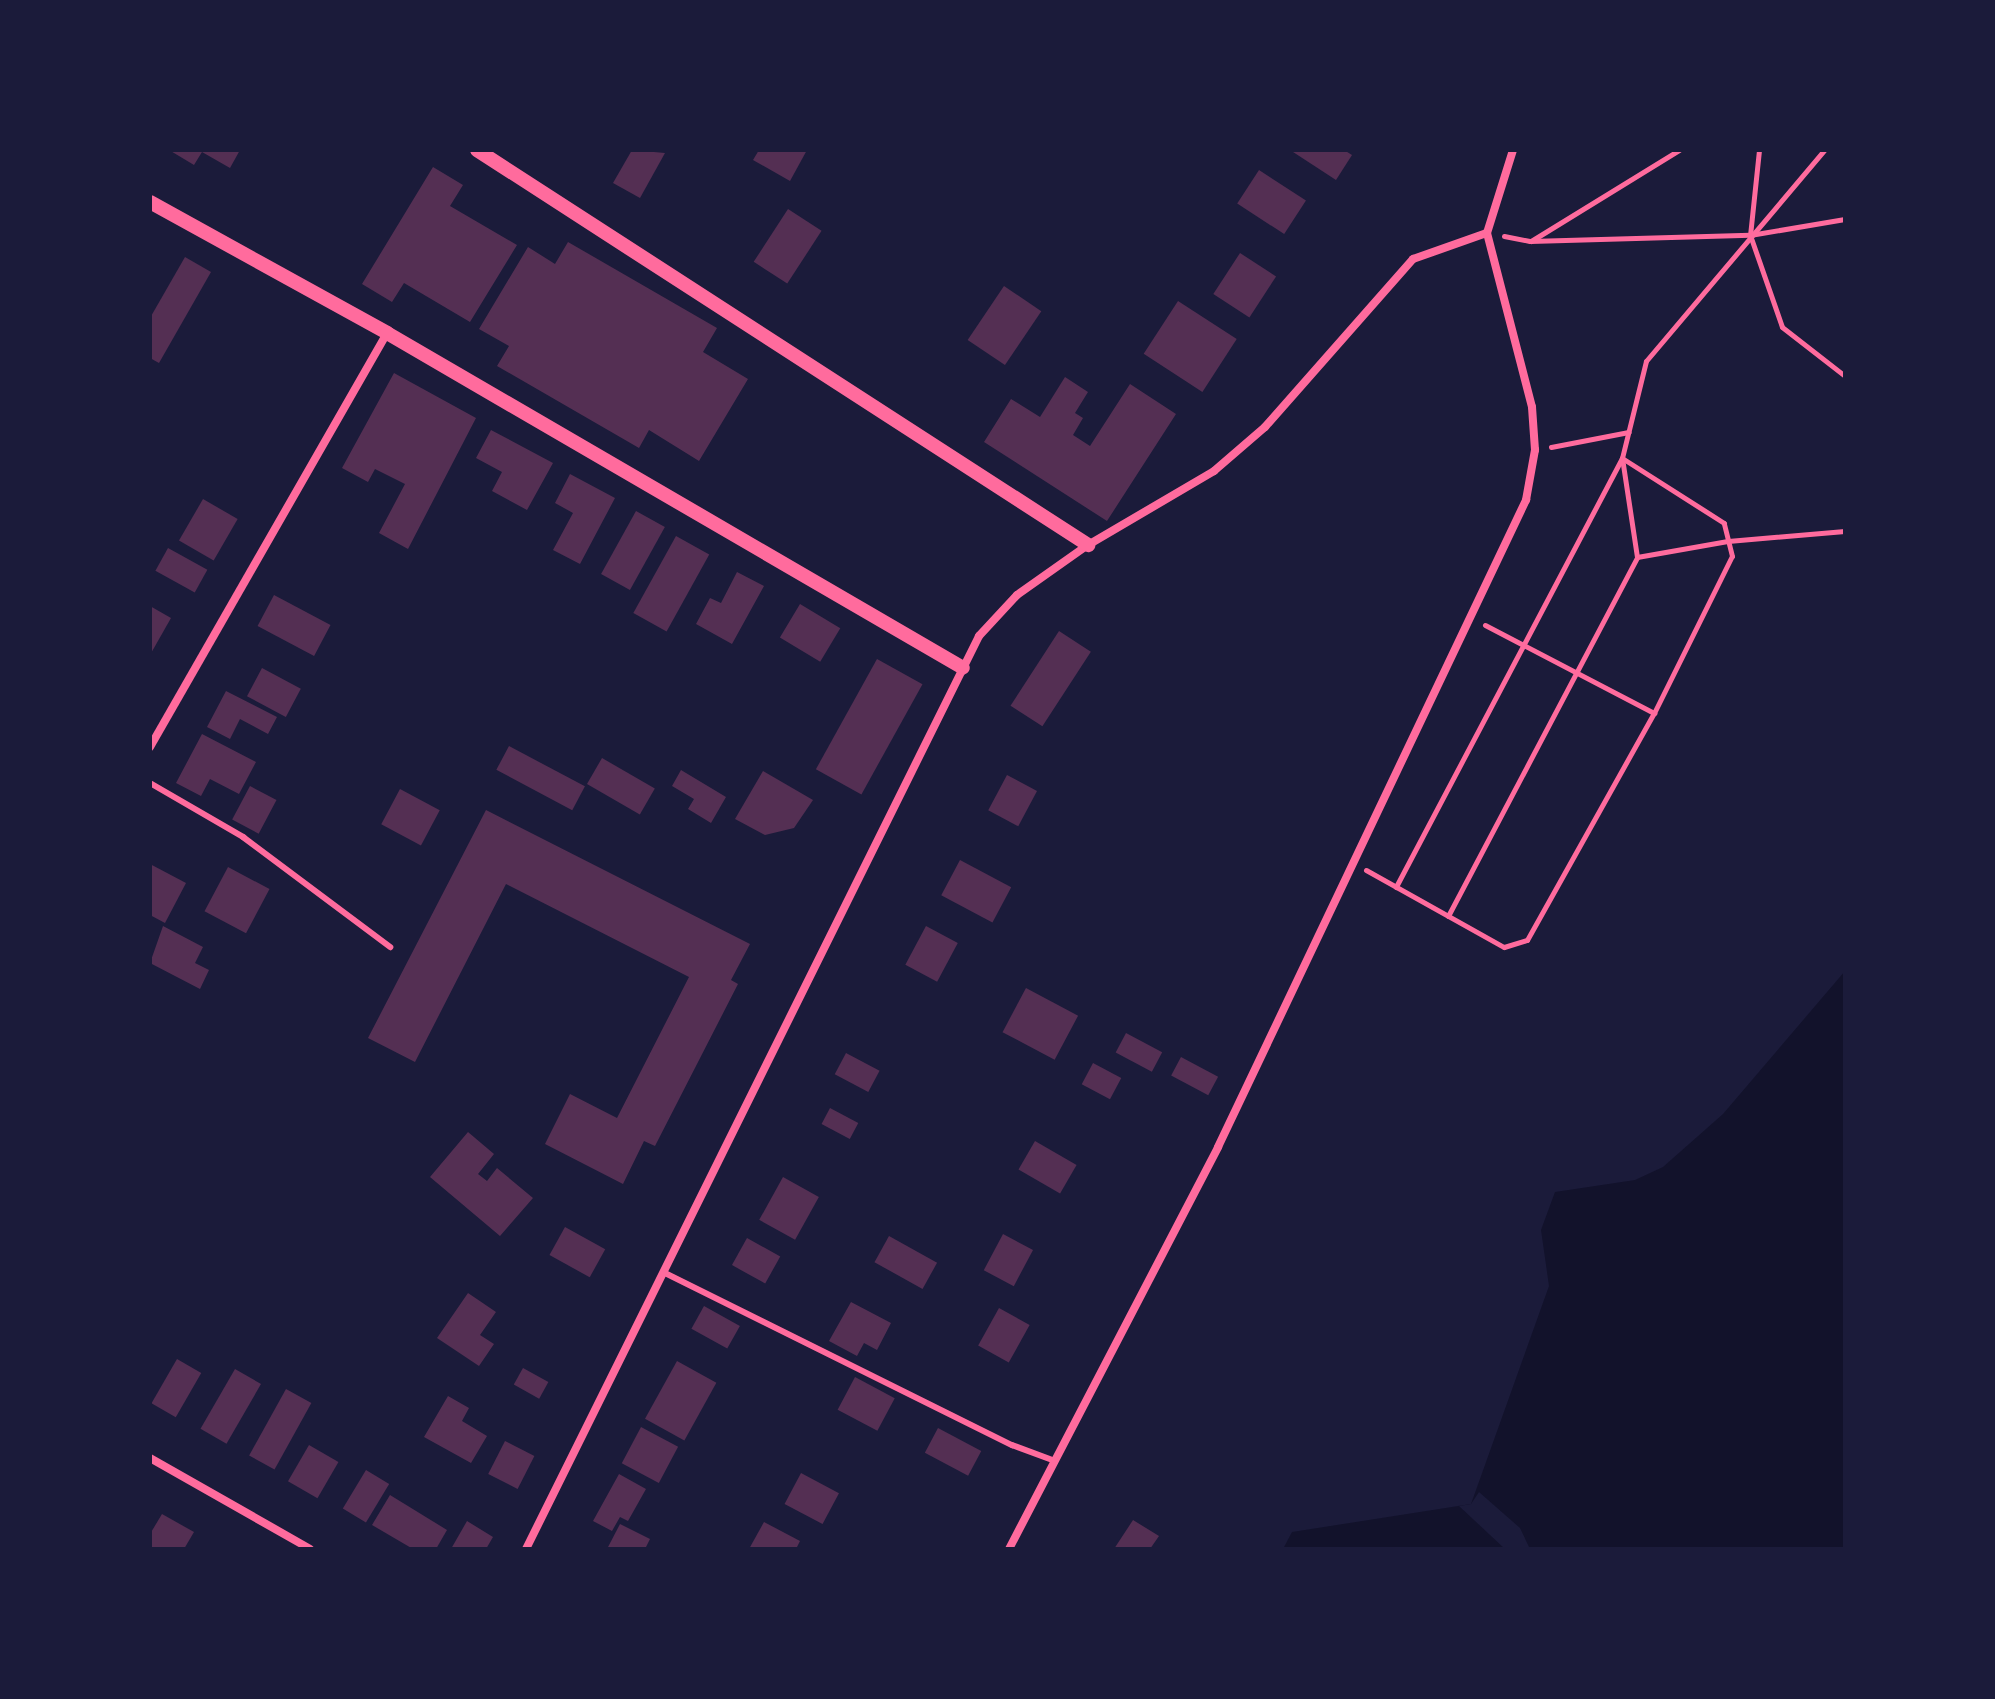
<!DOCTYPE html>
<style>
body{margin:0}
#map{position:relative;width:1995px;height:1699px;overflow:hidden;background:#1b1b3a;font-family:Raleway,sans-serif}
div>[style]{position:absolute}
.water>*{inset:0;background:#12122b}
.pier>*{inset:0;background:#1b1b3a}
.building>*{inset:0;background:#542f53;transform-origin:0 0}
.path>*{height:5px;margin:-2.5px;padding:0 2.5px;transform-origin:2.5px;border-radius:2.5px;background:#ff6b9d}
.service>*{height:6px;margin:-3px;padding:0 3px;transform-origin:3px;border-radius:3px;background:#ff6b9d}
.minor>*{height:8px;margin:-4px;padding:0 4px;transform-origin:4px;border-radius:4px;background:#ff6b9d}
.tertiary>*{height:14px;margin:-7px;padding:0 7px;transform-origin:7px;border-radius:7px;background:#ff6b9d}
span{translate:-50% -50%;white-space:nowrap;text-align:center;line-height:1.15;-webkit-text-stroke:8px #1b1b3a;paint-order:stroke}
.frame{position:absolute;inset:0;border:152px solid #1b1b3a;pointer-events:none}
</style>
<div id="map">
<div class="water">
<div style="clip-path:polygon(1845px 971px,1845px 1549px,1283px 1549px,1292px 1532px,1471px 1504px,1549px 1286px,1541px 1230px,1555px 1192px,1635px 1180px,1663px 1167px,1723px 1114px)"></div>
</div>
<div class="pier">
<div style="clip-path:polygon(1479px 1492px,1520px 1528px,1530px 1549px,1505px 1549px,1459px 1506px,1471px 1504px)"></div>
</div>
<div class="building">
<div style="clip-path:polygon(169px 150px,240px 150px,230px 168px,202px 152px,194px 165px)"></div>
<div style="clip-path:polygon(632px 150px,665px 153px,640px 198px,613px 183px)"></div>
<div style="clip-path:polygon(759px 150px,807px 150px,790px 181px,753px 160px)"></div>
<div style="clip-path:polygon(1290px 150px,1344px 150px,1352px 155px,1336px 180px)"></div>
<div style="clip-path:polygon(433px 167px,463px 185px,450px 206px,517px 245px,470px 322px,404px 283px,392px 302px,362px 284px)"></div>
<div style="left:1259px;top:170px;width:56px;height:40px;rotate:33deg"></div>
<div style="left:788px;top:209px;width:40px;height:63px;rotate:33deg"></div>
<div style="clip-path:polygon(568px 242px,717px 328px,703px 352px,748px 379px,699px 461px,649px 430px,639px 448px,497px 366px,509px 346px,479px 329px,528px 247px,555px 264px)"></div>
<div style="left:1240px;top:253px;width:43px;height:49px;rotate:33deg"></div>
<div style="clip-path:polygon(185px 257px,211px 272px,159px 363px,150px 358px,150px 318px)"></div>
<div style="left:1004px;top:286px;width:45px;height:65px;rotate:34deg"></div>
<div style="left:1178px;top:301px;width:70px;height:63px;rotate:33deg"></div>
<div style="clip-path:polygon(394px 373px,476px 418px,408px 549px,379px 533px,405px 484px,375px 469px,368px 482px,342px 468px)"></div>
<div style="clip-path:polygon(1065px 377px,1088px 392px,1075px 413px,1083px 418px,1073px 435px,1090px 446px,1130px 384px,1176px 414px,1107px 521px,984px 442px,1011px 399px,1040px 417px)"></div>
<div style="clip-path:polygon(491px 430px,553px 463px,527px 510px,492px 491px,502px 472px,476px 458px)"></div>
<div style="clip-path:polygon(570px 474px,615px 498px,580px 564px,553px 550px,573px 513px,555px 503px)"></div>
<div style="left:203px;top:499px;width:40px;height:48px;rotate:30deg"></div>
<div style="left:636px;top:511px;width:33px;height:72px;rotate:29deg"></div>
<div style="left:676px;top:536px;width:38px;height:88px;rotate:29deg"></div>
<div style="left:168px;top:548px;width:45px;height:26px;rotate:29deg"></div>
<div style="clip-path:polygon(737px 572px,764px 586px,732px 644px,696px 624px,710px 598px,721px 603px)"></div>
<div style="left:274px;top:595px;width:64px;height:35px;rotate:28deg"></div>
<div style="left:800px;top:604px;width:47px;height:39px;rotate:31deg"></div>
<div style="clip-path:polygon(150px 606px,171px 618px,150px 655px)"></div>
<div style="left:1059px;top:631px;width:38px;height:89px;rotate:33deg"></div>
<div style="left:877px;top:659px;width:52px;height:126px;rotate:29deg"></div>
<div style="left:262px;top:668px;width:44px;height:32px;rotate:28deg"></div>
<div style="clip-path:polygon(226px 691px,277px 717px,268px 734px,240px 719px,230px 739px,207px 727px)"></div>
<div style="clip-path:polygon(202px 734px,256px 762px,239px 794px,210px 779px,201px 796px,176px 783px)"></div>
<div style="left:509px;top:746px;width:86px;height:27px;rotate:28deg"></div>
<div style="left:602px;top:758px;width:61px;height:30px;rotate:30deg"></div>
<div style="clip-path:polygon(681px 770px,726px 797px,711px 823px,688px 809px,694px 799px,672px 786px)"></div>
<div style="clip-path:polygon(763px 771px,813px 800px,794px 828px,765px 835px,735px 819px)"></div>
<div style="left:1007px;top:775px;width:34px;height:40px;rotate:28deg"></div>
<div style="left:250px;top:786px;width:30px;height:38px;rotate:28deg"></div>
<div style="left:400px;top:789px;width:45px;height:40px;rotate:28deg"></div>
<div style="clip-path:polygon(486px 810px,750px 944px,731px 980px,738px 984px,655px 1146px,644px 1141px,623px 1184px,545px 1144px,570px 1094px,617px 1118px,689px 977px,506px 884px,415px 1062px,368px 1038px)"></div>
<div style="left:960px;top:860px;width:58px;height:40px;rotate:28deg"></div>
<div style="clip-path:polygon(150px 864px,186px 883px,165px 923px,150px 915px)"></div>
<div style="left:228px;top:867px;width:47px;height:50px;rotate:28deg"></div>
<div style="clip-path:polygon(163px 926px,203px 947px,195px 963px,209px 970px,200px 989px,150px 963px)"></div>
<div style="left:926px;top:926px;width:36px;height:44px;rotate:28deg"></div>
<div style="left:1026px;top:988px;width:59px;height:50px;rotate:28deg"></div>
<div style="left:1126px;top:1033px;width:41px;height:22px;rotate:28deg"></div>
<div style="left:846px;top:1053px;width:38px;height:24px;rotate:28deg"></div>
<div style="left:1181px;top:1057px;width:42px;height:21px;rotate:28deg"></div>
<div style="left:1093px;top:1063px;width:32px;height:24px;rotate:28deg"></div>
<div style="left:830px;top:1108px;width:32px;height:18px;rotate:28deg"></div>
<div style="clip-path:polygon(468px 1132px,494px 1154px,478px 1174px,487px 1181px,497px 1168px,533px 1198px,500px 1236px,430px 1177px)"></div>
<div style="left:1035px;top:1141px;width:48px;height:33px;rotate:30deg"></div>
<div style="left:783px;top:1177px;width:41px;height:49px;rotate:29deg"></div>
<div style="left:565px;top:1227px;width:46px;height:32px;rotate:29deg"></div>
<div style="left:1003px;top:1234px;width:34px;height:41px;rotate:28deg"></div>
<div style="left:889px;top:1236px;width:55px;height:30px;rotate:29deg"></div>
<div style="left:747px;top:1238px;width:38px;height:31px;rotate:29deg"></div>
<div style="clip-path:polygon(468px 1293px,496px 1312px,480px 1335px,494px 1344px,479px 1366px,437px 1338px)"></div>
<div style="clip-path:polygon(851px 1302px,891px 1323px,877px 1350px,864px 1343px,857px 1356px,829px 1341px)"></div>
<div style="left:704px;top:1306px;width:41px;height:26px;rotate:29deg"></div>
<div style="left:999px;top:1308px;width:35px;height:43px;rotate:29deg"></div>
<div style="left:177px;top:1359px;width:28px;height:51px;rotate:30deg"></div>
<div style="left:677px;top:1361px;width:45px;height:66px;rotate:29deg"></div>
<div style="left:523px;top:1368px;width:29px;height:19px;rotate:29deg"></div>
<div style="left:235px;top:1369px;width:30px;height:69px;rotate:30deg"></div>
<div style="left:855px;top:1377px;width:45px;height:37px;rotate:28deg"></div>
<div style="left:286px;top:1389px;width:29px;height:76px;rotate:29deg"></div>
<div style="clip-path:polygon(448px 1396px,469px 1408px,462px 1421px,487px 1436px,471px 1463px,424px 1437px)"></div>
<div style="left:641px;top:1427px;width:42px;height:41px;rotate:28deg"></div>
<div style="left:938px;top:1428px;width:49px;height:28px;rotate:28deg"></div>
<div style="left:505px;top:1441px;width:33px;height:37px;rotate:27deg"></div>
<div style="left:309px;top:1445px;width:34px;height:42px;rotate:30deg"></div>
<div style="left:366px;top:1470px;width:27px;height:45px;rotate:31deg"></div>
<div style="left:801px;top:1473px;width:43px;height:35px;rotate:28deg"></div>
<div style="clip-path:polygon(619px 1474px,646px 1489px,628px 1521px,620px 1517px,612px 1531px,593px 1521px)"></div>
<div style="clip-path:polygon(390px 1495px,447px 1530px,436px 1549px,413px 1549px,372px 1525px)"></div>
<div style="clip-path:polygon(162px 1514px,194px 1532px,184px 1549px,150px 1549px,150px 1534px)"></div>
<div style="clip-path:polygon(1133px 1520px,1159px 1536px,1150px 1549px,1114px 1549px)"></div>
<div style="clip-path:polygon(467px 1521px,493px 1537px,486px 1549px,451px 1549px)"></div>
<div style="clip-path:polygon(764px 1522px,800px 1541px,796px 1549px,749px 1549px)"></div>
<div style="clip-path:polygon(620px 1524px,650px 1539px,645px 1549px,607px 1549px)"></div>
</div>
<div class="path">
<div style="left:1759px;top:150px;width:85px;rotate:96deg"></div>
<div style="left:1750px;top:235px;width:97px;rotate:70.8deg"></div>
<div style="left:1782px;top:327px;width:80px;rotate:37.9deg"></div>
<div style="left:1504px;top:236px;width:26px;rotate:11deg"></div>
<div style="left:1530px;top:241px;width:220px;rotate:-1.6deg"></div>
<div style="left:1750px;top:235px;width:96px;rotate:-9.6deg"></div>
<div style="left:1531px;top:241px;width:174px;rotate:-31.6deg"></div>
<div style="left:1551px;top:447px;width:79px;rotate:-10.9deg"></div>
<div style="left:1637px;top:557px;width:100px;rotate:-98.6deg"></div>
<div style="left:1622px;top:458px;width:100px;rotate:-76.1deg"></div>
<div style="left:1646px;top:361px;width:276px;rotate:-49.8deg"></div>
<div style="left:1485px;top:625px;width:191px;rotate:27.5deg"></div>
<div style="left:1366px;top:870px;width:158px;rotate:29.2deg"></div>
<div style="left:1504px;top:947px;width:24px;rotate:-17deg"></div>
<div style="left:1527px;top:940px;width:260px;rotate:-60.8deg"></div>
<div style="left:1654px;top:713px;width:175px;rotate:-63.6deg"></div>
<div style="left:1732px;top:556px;width:34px;rotate:-104deg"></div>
<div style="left:1724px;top:523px;width:121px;rotate:-147.5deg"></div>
<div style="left:1622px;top:458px;width:485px;rotate:117.8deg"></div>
<div style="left:1448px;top:916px;width:406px;rotate:-62.2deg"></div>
<div style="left:1637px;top:557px;width:92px;rotate:-10deg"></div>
<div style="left:1728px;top:541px;width:117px;rotate:-4.9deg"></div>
</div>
<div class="service">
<div style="left:150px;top:783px;width:108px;rotate:30.1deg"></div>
<div style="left:243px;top:837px;width:184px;rotate:36.8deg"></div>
<div style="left:663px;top:1272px;width:390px;rotate:26.4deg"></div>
<div style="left:1012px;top:1445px;width:46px;rotate:20.4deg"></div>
</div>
<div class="minor">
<div style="left:150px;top:747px;width:477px;rotate:-60.2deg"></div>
<div style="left:150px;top:1458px;width:184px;rotate:29.6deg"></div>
<div style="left:526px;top:1549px;width:1019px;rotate:-63.61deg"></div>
<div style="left:979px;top:636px;width:56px;rotate:-47.2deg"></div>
<div style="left:1017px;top:595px;width:87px;rotate:-35.2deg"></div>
<div style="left:1088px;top:545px;width:146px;rotate:-30.4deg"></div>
<div style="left:1214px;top:471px;width:67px;rotate:-40.8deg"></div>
<div style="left:1265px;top:427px;width:224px;rotate:-48.6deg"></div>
<div style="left:1413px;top:259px;width:78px;rotate:-19.4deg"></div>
<div style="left:1487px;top:233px;width:87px;rotate:-72.6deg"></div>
<div style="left:1009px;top:1549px;width:453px;rotate:-62.5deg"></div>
<div style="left:1218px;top:1147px;width:717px;rotate:-64.54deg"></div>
<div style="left:1526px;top:500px;width:51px;rotate:-79.8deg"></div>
<div style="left:1535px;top:450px;width:43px;rotate:-94deg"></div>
<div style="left:1532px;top:407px;width:180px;rotate:-104.5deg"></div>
</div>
<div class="tertiary">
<div style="left:477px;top:150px;width:728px;rotate:32.88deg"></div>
<div style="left:150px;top:202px;width:271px;rotate:28.9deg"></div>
<div style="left:387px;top:333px;width:666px;rotate:30.18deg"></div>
</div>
<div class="frame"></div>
</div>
